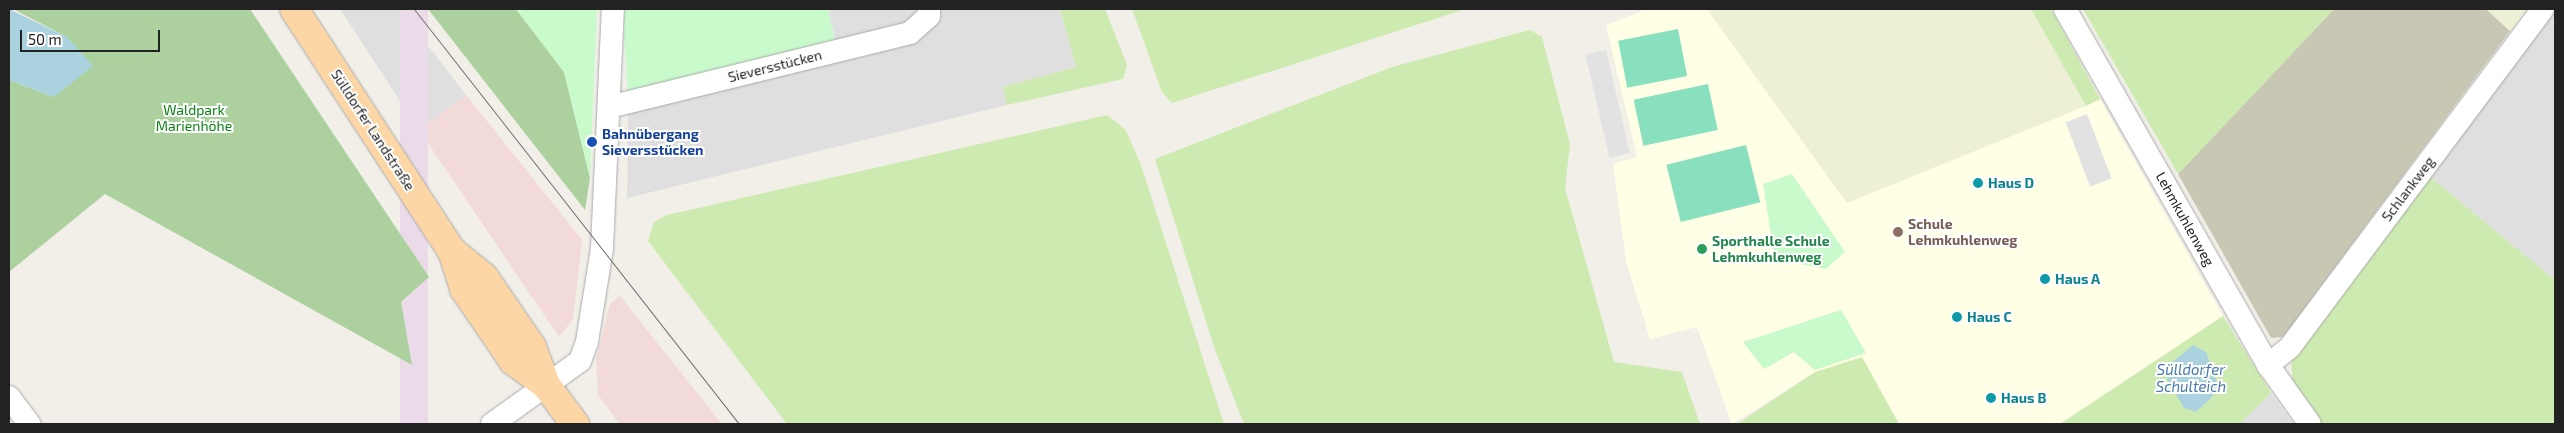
<!DOCTYPE html>
<meta charset="utf-8">
<style>
body{margin:0}
#map{position:relative;width:2564px;height:433px;overflow:hidden;background:#f2efe9;font-family:"Exo 2",sans-serif}
div>[style]{position:absolute}
.residential>*{inset:0;background:#e0dfdf}
.commercial>*{inset:0;background:#f2dad9}
.industrial>*{inset:0;background:#ebdbe8;transform-origin:0 0}
.education>*{inset:0;background:#ffffe5}
.construction>*{inset:0;background:#c7c7b4}
.farmland>*{inset:0;background:#eef0d5}
.grass>*{inset:0;background:#cdebb0}
.forest>*{inset:0;background:#add19e}
.park>*{inset:0;background:#c8facc}
.pitch>*{inset:0;background:#88e0be;transform-origin:0 0}
.parking>*{inset:0;background:#e2e2e2;transform-origin:0 0}
.water>*{inset:0;background:#aad3df}
.roads{filter:drop-shadow(0 0 1px #a9a9a9) drop-shadow(0 0 1px #a9a9a9)}
.street>*{height:22px;margin:-11px;padding:0 11px;transform-origin:11px;border-radius:11px;background:#fff}
.primary>*{height:28px;margin:-14px;padding:0 14px;transform-origin:14px;border-radius:14px;background:#fcd6a4}
.tram>*{height:1px;margin:-0.5px;padding:0 0.5px;transform-origin:0.5px;border-radius:0.5px;background:#707070}
.dots>*{width:14px;height:14px;translate:-50% -50%;box-sizing:border-box;border:2px solid #fff;border-radius:50%}
span{translate:-50% -50%;white-space:nowrap;text-align:center;line-height:1.15;-webkit-text-stroke:4px #fff;paint-order:stroke}
.street-label{font-size:14px;color:#222}
.park-label{font-size:14px;color:#0c8416}
.transit-label{font-size:14px;color:#164399;font-weight:700}
.left{translate:0 -50%;text-align:left}
.culture-label{font-size:14px;color:#0d838f;font-weight:700}
.education-label{font-size:14px;color:#785e54;font-weight:700}
.leisure-label{font-size:14px;color:#27864d;font-weight:700}
.water-label{font-size:15px;color:#4a7aab;font-style:italic}
.frame{position:absolute;inset:0;border:10px solid #222;pointer-events:none}
.scale{position:absolute;left:20px;top:30px;width:140px;height:22px;box-sizing:border-box;border:2px solid #222;border-top:0;padding-left:6px;font-size:15px;line-height:18px;white-space:nowrap;color:#222;-webkit-text-stroke:4px #fff;paint-order:stroke}
</style>
<div id="map">
<div class="residential">
<div style="clip-path:polygon(340px 9px,400px 9px,466px 95px,419px 130px)"></div>
<div style="clip-path:polygon(828px 9px,1060px 9px,1076px 67px,1003px 87px,1007px 105px,627px 198px,628px 106px,838px 53px)"></div>
<div style="clip-path:polygon(2555px 9px,2555px 280px,2429px 176px)"></div>
<div style="clip-path:polygon(2271px 393px,2294px 424px,2239px 424px)"></div>
</div>
<div class="commercial">
<div style="clip-path:polygon(466px 95px,582px 240px,573px 319px,559px 337px,419px 130px)"></div>
<div style="clip-path:polygon(620px 296px,722px 424px,620px 424px,598px 395px,596px 359px,610px 304px)"></div>
</div>
<div class="industrial">
<div style="left:400px;top:9px;width:28px;height:525px"></div>
</div>
<div class="education">
<div style="clip-path:polygon(1647px 9px,1707px 9px,1847px 203px,2100px 99px,2223px 316px,2060px 424px,1899px 424px,1862px 358px,1815px 372px,1732px 424px,1697px 327px,1650px 339px,1626px 261px,1613px 164px,1637px 157px,1606px 25px)"></div>
</div>
<div class="construction">
<div style="clip-path:polygon(2334px 9px,2486px 9px,2510px 31px,2283px 337px,2271px 338px,2178px 174px)"></div>
</div>
<div class="farmland">
<div style="clip-path:polygon(1707px 9px,2031px 9px,2086px 106px,1847px 203px)"></div>
<div style="clip-path:polygon(2486px 9px,2527px 9px,2510px 31px)"></div>
</div>
<div class="grass">
<div style="clip-path:polygon(1060px 9px,1105px 9px,1127px 65px,1123px 79px,1007px 105px,1003px 87px,1076px 67px)"></div>
<div style="clip-path:polygon(1132px 9px,1466px 9px,1172px 103px,1162px 92px)"></div>
<div style="clip-path:polygon(2031px 9px,2051px 9px,2100px 99px,2086px 106px)"></div>
<div style="clip-path:polygon(2083px 9px,2334px 9px,2178px 174px)"></div>
<div style="clip-path:polygon(1530px 30px,1542px 37px,1570px 144px,1565px 188px,1614px 362px,1682px 372px,1700px 424px,1244px 424px,1214px 347px,1155px 159px,1392px 67px)"></div>
<div style="clip-path:polygon(1107px 115px,1126px 130px,1141px 165px,1224px 424px,787px 424px,648px 241px,654px 222px,667px 215px)"></div>
<div style="clip-path:polygon(2429px 176px,2555px 280px,2555px 424px,2322px 424px,2293px 386px,2291px 360px)"></div>
<div style="clip-path:polygon(2223px 316px,2271px 393px,2239px 424px,2060px 424px)"></div>
<div style="clip-path:polygon(1862px 357px,1899px 424px,1737px 424px,1815px 372px)"></div>
</div>
<div class="forest">
<div style="clip-path:polygon(13px 9px,250px 9px,429px 277px,401px 302px,412px 365px,105px 194px,9px 272px,9px 80px,54px 97px,67px 37px)"></div>
<div style="clip-path:polygon(428px 9px,516px 9px,564px 72px,590px 178px,585px 210px)"></div>
</div>
<div class="park">
<div style="clip-path:polygon(516px 9px,597px 9px,590px 178px,564px 72px)"></div>
<div style="clip-path:polygon(622px 9px,828px 9px,835px 43px,628px 94px)"></div>
<div style="clip-path:polygon(1792px 174px,1845px 252px,1826px 269px,1775px 259px,1763px 184px)"></div>
<div style="clip-path:polygon(1841px 310px,1866px 353px,1815px 370px,1794px 352px,1764px 369px,1743px 342px)"></div>
</div>
<div class="pitch">
<div style="left:1678px;top:29px;width:48px;height:61px;rotate:79deg"></div>
<div style="left:1708px;top:84px;width:47px;height:76px;rotate:78deg"></div>
<div style="left:1746px;top:145px;width:59px;height:82px;rotate:76deg"></div>
</div>
<div class="parking">
<div style="left:1606px;top:50px;width:106px;height:21px;rotate:77deg"></div>
<div style="left:2087px;top:114px;width:69px;height:23px;rotate:69deg"></div>
</div>
<div class="water">
<div style="clip-path:polygon(9px 9px,67px 37px,93px 66px,54px 97px,9px 80px)"></div>
<div style="clip-path:polygon(2193px 345px,2206px 352px,2217px 383px,2212px 397px,2196px 412px,2184px 408px,2167px 379px,2169px 365px)"></div>
</div>
<div class="roads">
<div class="street">
<div style="left:2065px;top:9px;width:410px;rotate:60.3deg"></div>
<div style="left:2268px;top:365px;width:72px;rotate:54.6deg"></div>
<div style="left:609px;top:107px;width:310px;rotate:-13.8deg"></div>
<div style="left:910px;top:33px;width:25px;rotate:-42deg"></div>
<div style="left:929px;top:16px;width:7px;rotate:-90deg"></div>
<div style="left:2268px;top:365px;width:28px;rotate:-39deg"></div>
<div style="left:2290px;top:347px;width:422px;rotate:-53.2deg"></div>
<div style="left:9px;top:397px;width:34px;rotate:53deg"></div>
<div style="left:492px;top:424px;width:108px;rotate:-35.6deg"></div>
<div style="left:580px;top:361px;width:20px;rotate:-70deg"></div>
<div style="left:587px;top:342px;width:95px;rotate:-80.9deg"></div>
<div style="left:602px;top:248px;width:239px;rotate:-87.4deg"></div>
</div>
<div class="primary">
<div style="left:294px;top:9px;width:289px;rotate:56.9deg"></div>
<div style="left:452px;top:251px;width:40px;rotate:72deg"></div>
<div style="left:464px;top:289px;width:62px;rotate:55.5deg"></div>
<div style="left:499px;top:340px;width:25px;rotate:56deg"></div>
<div style="left:513px;top:361px;width:41px;rotate:36deg"></div>
<div style="left:546px;top:385px;width:49px;rotate:53.4deg"></div>
<div style="left:452px;top:251px;width:41px;rotate:39.1deg"></div>
<div style="left:484px;top:277px;width:85px;rotate:55.6deg"></div>
<div style="left:532px;top:347px;width:40px;rotate:69.8deg"></div>
</div>
</div>
<div class="tram">
<div style="left:414px;top:9px;width:527px;rotate:51.93deg"></div>
</div>
<div class="dots">
<div style="left:592px;top:142px;background:#1a4fb4"></div>
<div style="left:1978px;top:183px;background:#0f9aa8"></div>
<div style="left:1898px;top:232px;background:#8d6e63"></div>
<div style="left:1702px;top:249px;background:#2e9e5b"></div>
<div style="left:2045px;top:279px;background:#0f9aa8"></div>
<div style="left:1957px;top:317px;background:#0f9aa8"></div>
<div style="left:1991px;top:398px;background:#0f9aa8"></div>
</div>
<div class="street-label">
<span style="left:775px;top:66px;rotate:-14deg">Sieversstücken</span>
<span style="left:373px;top:130px;rotate:57deg">Sülldorfer Landstraße</span>
<span style="left:2408px;top:189px;rotate:-53deg">Schlankweg</span>
<span style="left:2185px;top:219px;rotate:61deg">Lehmkuhlenweg</span>
</div>
<div class="park-label">
<span style="left:194px;top:118px">Waldpark<br>Marienhöhe</span>
</div>
<div class="transit-label">
<span class="left" style="left:602px;top:142px">Bahnübergang<br>Sieversstücken</span>
</div>
<div class="culture-label">
<span class="left" style="left:1988px;top:183px">Haus D</span>
<span class="left" style="left:2055px;top:279px">Haus A</span>
<span class="left" style="left:1967px;top:317px">Haus C</span>
<span class="left" style="left:2001px;top:398px">Haus B</span>
</div>
<div class="education-label">
<span class="left" style="left:1908px;top:232px">Schule<br>Lehmkuhlenweg</span>
</div>
<div class="leisure-label">
<span class="left" style="left:1712px;top:249px">Sporthalle Schule<br>Lehmkuhlenweg</span>
</div>
<div class="water-label">
<span style="left:2191px;top:378px">Sülldorfer<br>Schulteich</span>
</div>
<div class="frame"></div>
<div class="scale">50 m</div>
</div>
